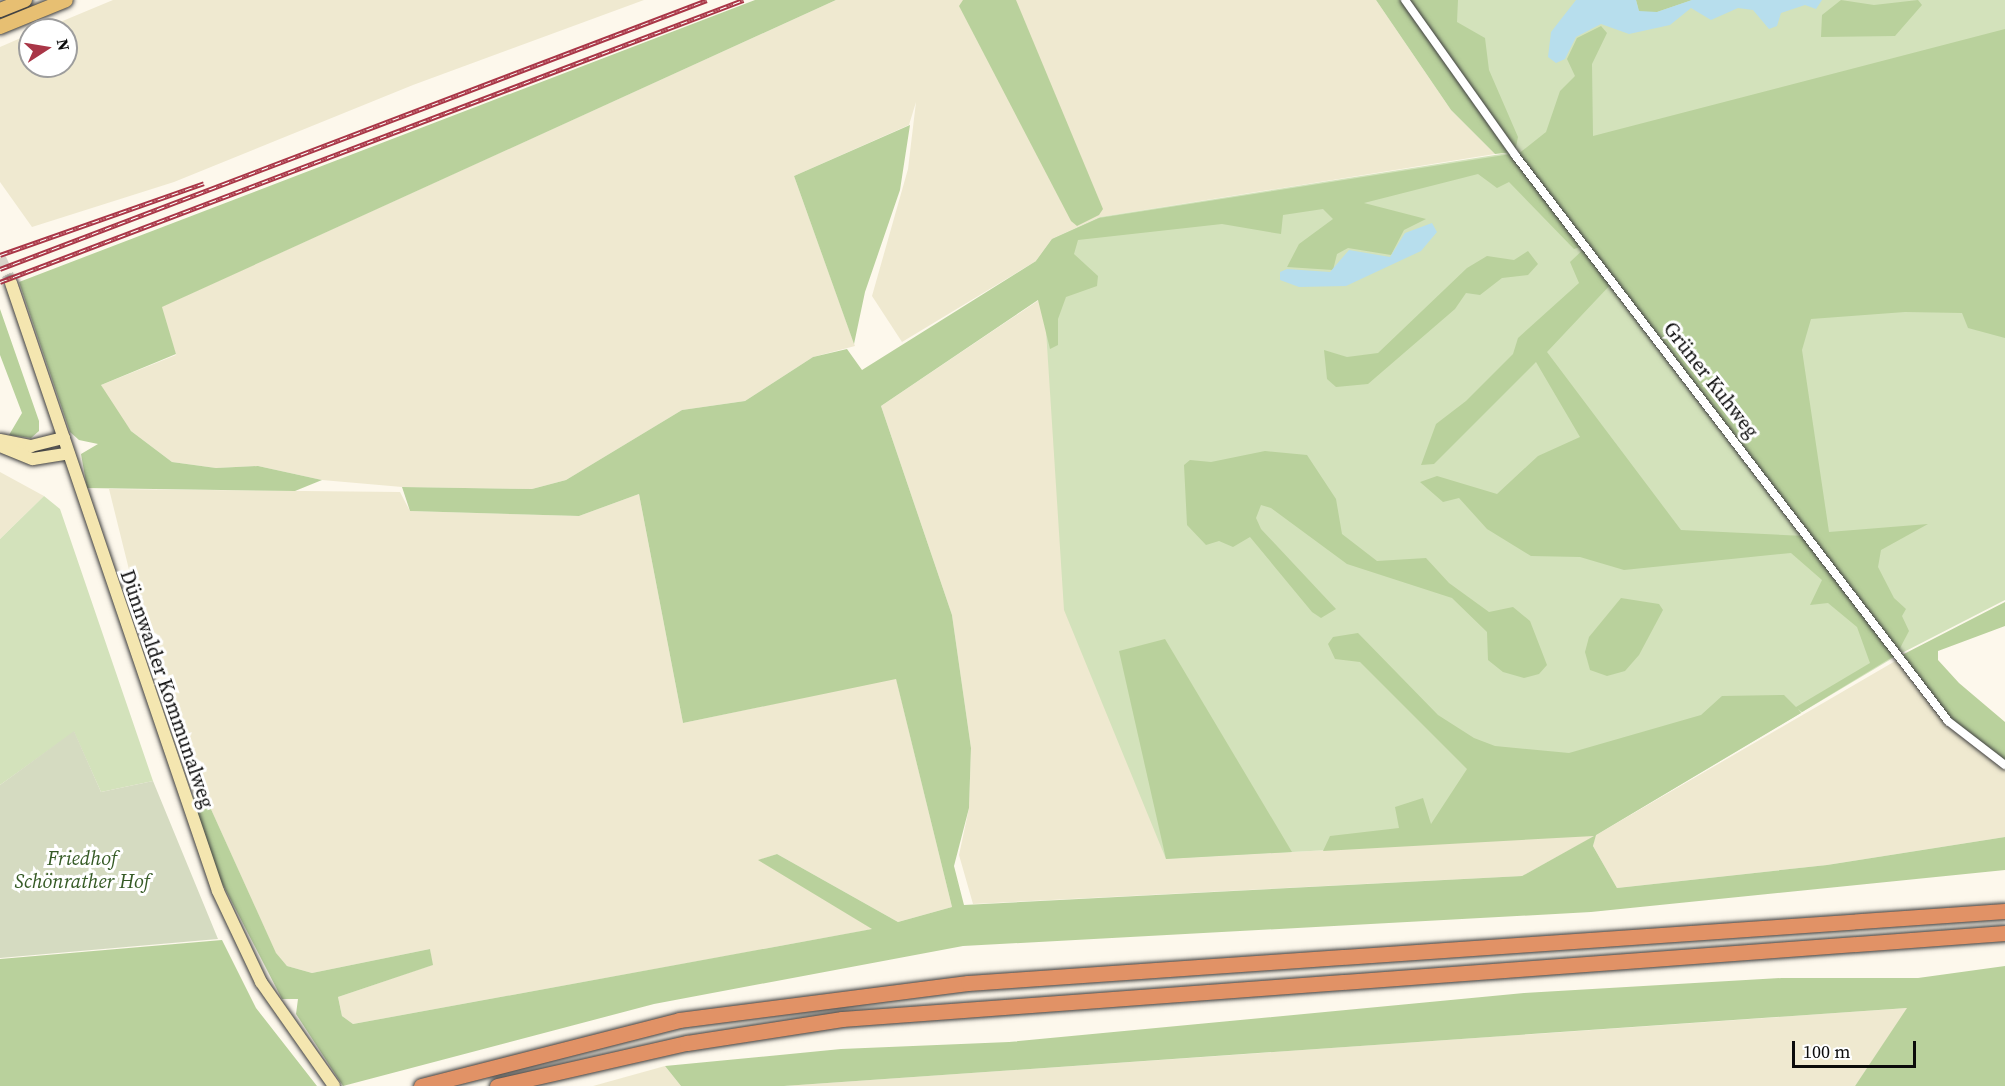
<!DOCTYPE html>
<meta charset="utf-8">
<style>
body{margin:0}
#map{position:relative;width:2005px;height:1086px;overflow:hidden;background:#fdf8ec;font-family:"Source Serif 4",serif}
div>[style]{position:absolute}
.farmland>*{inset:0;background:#efe9d0}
.green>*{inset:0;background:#d3e2bb}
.forest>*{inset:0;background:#b9d19c}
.cemetery>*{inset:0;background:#d5dbc1}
.water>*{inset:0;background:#b7deed}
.secondary-tunnel>*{height:12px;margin-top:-6px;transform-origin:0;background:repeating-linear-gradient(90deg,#d9d4ca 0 12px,transparent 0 18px)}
.roads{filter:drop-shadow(0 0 2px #3e3e3e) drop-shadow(0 0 2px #3e3e3e)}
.street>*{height:8px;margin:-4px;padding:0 4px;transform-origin:4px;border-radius:4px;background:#fff}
.secondary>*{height:12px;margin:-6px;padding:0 6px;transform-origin:6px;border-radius:6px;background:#f4e6b0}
.primary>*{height:14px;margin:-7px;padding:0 7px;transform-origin:7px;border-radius:7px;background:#e7bf72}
.highway>*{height:15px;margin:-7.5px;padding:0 7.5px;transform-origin:7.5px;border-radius:7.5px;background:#e19266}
.rail>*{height:4.5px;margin-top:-2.25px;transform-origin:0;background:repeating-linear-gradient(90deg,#fff 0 7px,#a93647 0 14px);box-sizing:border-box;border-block:2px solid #a93647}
span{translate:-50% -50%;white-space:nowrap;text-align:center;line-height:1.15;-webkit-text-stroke:6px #fff;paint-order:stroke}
.street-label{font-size:20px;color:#0b0b0b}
.park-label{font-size:20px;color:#355a25;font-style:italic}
.north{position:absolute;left:18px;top:18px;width:60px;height:60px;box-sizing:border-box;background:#fff;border:2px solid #9d9d9d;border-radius:50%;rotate:78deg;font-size:16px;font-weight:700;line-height:24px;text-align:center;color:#0b0b0b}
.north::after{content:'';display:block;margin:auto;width:21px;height:27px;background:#a93647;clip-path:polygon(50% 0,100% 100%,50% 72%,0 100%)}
.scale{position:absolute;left:1792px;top:1041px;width:124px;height:27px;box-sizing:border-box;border:3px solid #0b0b0b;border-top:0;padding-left:8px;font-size:18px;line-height:21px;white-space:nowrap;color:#0b0b0b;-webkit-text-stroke:4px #fff;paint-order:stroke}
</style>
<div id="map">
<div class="farmland">
<div style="clip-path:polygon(113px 0,644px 0,413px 85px,174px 182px,32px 227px,0 182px,0 47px,30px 34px,30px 66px,66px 66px,66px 30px,41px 30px)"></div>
<div style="clip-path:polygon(836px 0,1376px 0,1451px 110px,1495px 154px,1100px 217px,1052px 239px,1036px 261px,902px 342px,872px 296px,908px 169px,916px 102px,909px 125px,794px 176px,855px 346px,813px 357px,745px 401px,682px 410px,566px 480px,532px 489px,402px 487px,322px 480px,258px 466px,216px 468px,172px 462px,131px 431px,110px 403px,101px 385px,176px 355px,161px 307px)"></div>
<div style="clip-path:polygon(1039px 300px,1166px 859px,1596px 835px,1897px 660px,1954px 730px,2005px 769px,2005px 837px,1827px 865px,1617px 888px,1593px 846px,1595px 836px,1522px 876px,973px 904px,959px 855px,969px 808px,971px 748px,952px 615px,881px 406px)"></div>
<div style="clip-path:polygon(0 472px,44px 496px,0 539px)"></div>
<div style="clip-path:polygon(109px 489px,400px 492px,410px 511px,579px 516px,639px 494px,683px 723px,896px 678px,952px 907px,898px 922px,777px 854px,759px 860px,873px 929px,353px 1024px,342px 1016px,338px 997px,432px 965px,430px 949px,312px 973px,287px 966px,276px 954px,201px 787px,166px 671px,140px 614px)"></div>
<div style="clip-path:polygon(1908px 1008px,1855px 1086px,784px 1086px)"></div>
<div style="clip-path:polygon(665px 1066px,681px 1086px,593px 1086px)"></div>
</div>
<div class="green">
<div style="clip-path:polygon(1423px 0,2005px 0,2005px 600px,1898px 655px,1596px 835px,1166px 859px,1064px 610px,1046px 330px,1036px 261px,1052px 239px,1100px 217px,1514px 152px)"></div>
<div style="clip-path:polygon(44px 496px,60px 509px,153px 781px,101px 792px,74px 732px,0 785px,0 539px)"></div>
</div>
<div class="forest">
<div style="clip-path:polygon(755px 0,836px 0,162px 307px,176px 354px,101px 385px,131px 431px,172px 462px,216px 468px,258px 466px,322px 480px,295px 491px,87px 488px,81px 454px,98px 444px,79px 440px,70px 432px,19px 282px)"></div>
<div style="clip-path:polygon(963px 0,1016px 0,1103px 209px,1099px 215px,1077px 226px,1071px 221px,959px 6px)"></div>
<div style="clip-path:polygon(1376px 0,1458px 0,1457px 22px,1485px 38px,1489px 70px,1518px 137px,1515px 152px,1495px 154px,1451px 110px)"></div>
<div style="clip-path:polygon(1636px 0,1692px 0,1657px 12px,1639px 12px)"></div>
<div style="clip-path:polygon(1841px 0,1874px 5px,1918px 0,1922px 5px,1895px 36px,1821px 37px,1822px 15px)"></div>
<div style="clip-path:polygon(1601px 26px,1607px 33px,1592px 64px,1593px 136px,2005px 29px,2005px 338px,1968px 328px,1962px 313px,1905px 312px,1811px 319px,1802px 350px,1829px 532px,1928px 524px,1881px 550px,1878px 567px,1894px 598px,1906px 609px,1902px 616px,1909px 631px,1898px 652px,1517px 155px,1546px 132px,1560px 91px,1575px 76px,1567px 59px,1577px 38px)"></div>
<div style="clip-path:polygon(910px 125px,900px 190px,865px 292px,854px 344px,794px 176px)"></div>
<div style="clip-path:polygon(1511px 154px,1583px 246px,1574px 249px,1509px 182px,1497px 188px,1478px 174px,1364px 203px,1426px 219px,1404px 230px,1391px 255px,1348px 248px,1337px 254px,1333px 270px,1287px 267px,1299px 244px,1333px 219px,1323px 209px,1283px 215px,1281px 234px,1222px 224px,1078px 240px,1074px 254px,1098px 276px,1097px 286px,1066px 297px,1058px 319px,1058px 345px,1050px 349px,1038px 300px,881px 406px,952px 615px,971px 748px,969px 808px,954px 866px,964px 905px,1522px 876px,1594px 836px,1323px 851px,1330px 836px,1399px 828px,1395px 807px,1423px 798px,1431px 824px,1467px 769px,1360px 662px,1335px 659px,1328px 644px,1333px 637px,1358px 633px,1438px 715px,1474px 738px,1495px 746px,1569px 753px,1701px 715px,1722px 696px,1784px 695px,1796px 707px,1870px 663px,1857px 627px,1828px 603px,1810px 605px,1822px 580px,1791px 553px,1624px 570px,1580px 557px,1531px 556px,1487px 529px,1459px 498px,1443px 502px,1420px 482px,1437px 476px,1497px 494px,1538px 456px,1580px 437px,1536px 362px,1434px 464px,1421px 465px,1436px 424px,1466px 401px,1513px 354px,1518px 338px,1579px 283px,1570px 262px,1586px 247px,1613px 282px,1547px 352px,1681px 530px,1805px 536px,1894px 656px,1802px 712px,1798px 709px,1801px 713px,1596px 835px,1593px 846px,1617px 888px,1827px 865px,2005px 837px,2005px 870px,1591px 912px,963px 946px,654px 1004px,343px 1086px,296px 1014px,298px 999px,282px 999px,219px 877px,192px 802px,201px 787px,276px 953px,287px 966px,312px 973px,430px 949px,433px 965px,338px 997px,342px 1016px,353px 1024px,872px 929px,758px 860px,777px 854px,898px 922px,952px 907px,896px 679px,683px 723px,639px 494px,579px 516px,410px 511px,402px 487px,532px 489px,566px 480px,682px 410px,745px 401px,813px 357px,847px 349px,862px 370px,1036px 261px,1052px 239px,1099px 218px)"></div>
<div style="clip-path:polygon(1528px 251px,1538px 264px,1528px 275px,1502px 278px,1480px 295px,1466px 293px,1455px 309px,1368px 384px,1336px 387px,1327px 379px,1324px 350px,1347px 357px,1378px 353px,1467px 268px,1487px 256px,1514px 260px)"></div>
<div style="clip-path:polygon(0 309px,39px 421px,39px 431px,31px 438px,9px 435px,22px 413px,0 355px)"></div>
<div style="clip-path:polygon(1265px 451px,1307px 455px,1336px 499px,1342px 534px,1377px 561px,1426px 558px,1449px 583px,1489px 612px,1513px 607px,1530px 621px,1547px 665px,1539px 674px,1524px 678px,1503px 672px,1488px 660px,1487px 632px,1452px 598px,1347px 564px,1271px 508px,1261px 505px,1256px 518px,1261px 529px,1336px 609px,1321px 618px,1312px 612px,1250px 537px,1233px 547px,1219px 541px,1206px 545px,1187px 525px,1184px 465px,1190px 460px,1211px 462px)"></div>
<div style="clip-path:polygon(1621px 598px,1659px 604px,1663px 610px,1639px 655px,1625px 671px,1607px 676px,1590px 670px,1585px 652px,1589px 637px)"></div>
<div style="clip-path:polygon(2005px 602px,2005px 626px,1938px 651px,1938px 660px,1959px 683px,2005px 722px,2005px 762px,1949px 719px,1900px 656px)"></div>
<div style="clip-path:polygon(1165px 639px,1292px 852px,1166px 859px,1119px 651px)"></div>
<div style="clip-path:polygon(222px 940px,256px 1008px,317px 1086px,0 1086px,0 959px)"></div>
<div style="clip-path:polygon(2005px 966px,2005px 1086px,1855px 1086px,1907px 1008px,784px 1086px,681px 1086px,665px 1066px,841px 1049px,1009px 1042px,1524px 993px,1782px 978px,1918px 978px)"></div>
</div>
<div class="cemetery">
<div style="clip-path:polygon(74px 731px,101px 792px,153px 781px,218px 939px,0 958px,0 785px)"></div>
</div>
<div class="water">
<div style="clip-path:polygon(1576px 0,1636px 0,1639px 11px,1657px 12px,1692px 0,1822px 0,1816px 9px,1805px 5px,1781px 13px,1777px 26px,1769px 29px,1753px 10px,1738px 8px,1711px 20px,1691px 8px,1670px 25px,1629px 34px,1601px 24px,1576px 37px,1565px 59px,1556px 63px,1548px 57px,1551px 32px)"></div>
<div style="clip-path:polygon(1432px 223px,1437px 232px,1421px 251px,1346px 286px,1299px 287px,1280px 280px,1280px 272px,1287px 269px,1330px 272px,1349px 250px,1390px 257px,1405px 233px)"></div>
</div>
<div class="secondary-tunnel">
<div style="left:0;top:258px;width:27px;rotate:66deg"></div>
</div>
<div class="roads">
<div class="street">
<div style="left:1405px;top:0;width:190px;rotate:54.6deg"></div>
<div style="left:1515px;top:155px;width:713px;rotate:52.58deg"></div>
<div style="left:1948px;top:721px;width:72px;rotate:37.7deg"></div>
</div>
<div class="secondary">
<div style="left:11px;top:283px;width:642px;rotate:71.2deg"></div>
<div style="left:218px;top:891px;width:101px;rotate:64.7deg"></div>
<div style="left:261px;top:982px;width:127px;rotate:54.9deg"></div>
<div style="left:0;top:440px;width:32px;rotate:11deg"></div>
<div style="left:31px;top:446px;width:34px;rotate:-14deg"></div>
<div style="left:0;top:446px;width:35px;rotate:22deg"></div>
<div style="left:33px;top:459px;width:36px;rotate:-9deg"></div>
</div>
<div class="primary">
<div style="left:0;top:10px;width:27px;rotate:-22deg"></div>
<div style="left:0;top:27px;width:71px;rotate:-22.2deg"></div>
</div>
<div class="highway">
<div style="left:421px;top:1086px;width:266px;rotate:-14.3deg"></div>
<div style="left:679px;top:1020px;width:291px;rotate:-7.3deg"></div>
<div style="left:968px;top:983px;width:1039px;rotate:-3.97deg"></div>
<div style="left:497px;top:1086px;width:195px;rotate:-12.8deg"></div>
<div style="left:687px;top:1043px;width:157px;rotate:-8.8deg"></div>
<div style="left:842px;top:1019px;width:1166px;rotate:-4.23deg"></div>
</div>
</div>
<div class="rail">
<div style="left:0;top:255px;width:216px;rotate:-19.4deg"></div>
<div style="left:0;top:269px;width:756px;rotate:-20.83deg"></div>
<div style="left:0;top:282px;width:795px;rotate:-20.78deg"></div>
</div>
<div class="street-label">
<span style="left:1711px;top:380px;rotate:52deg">Grüner Kuhweg</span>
<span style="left:167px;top:689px;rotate:71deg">Dünnwalder Kommunalweg</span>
</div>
<div class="park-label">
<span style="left:82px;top:870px">Friedhof<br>Schönrather Hof</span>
</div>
<div class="north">N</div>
<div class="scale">100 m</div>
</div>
